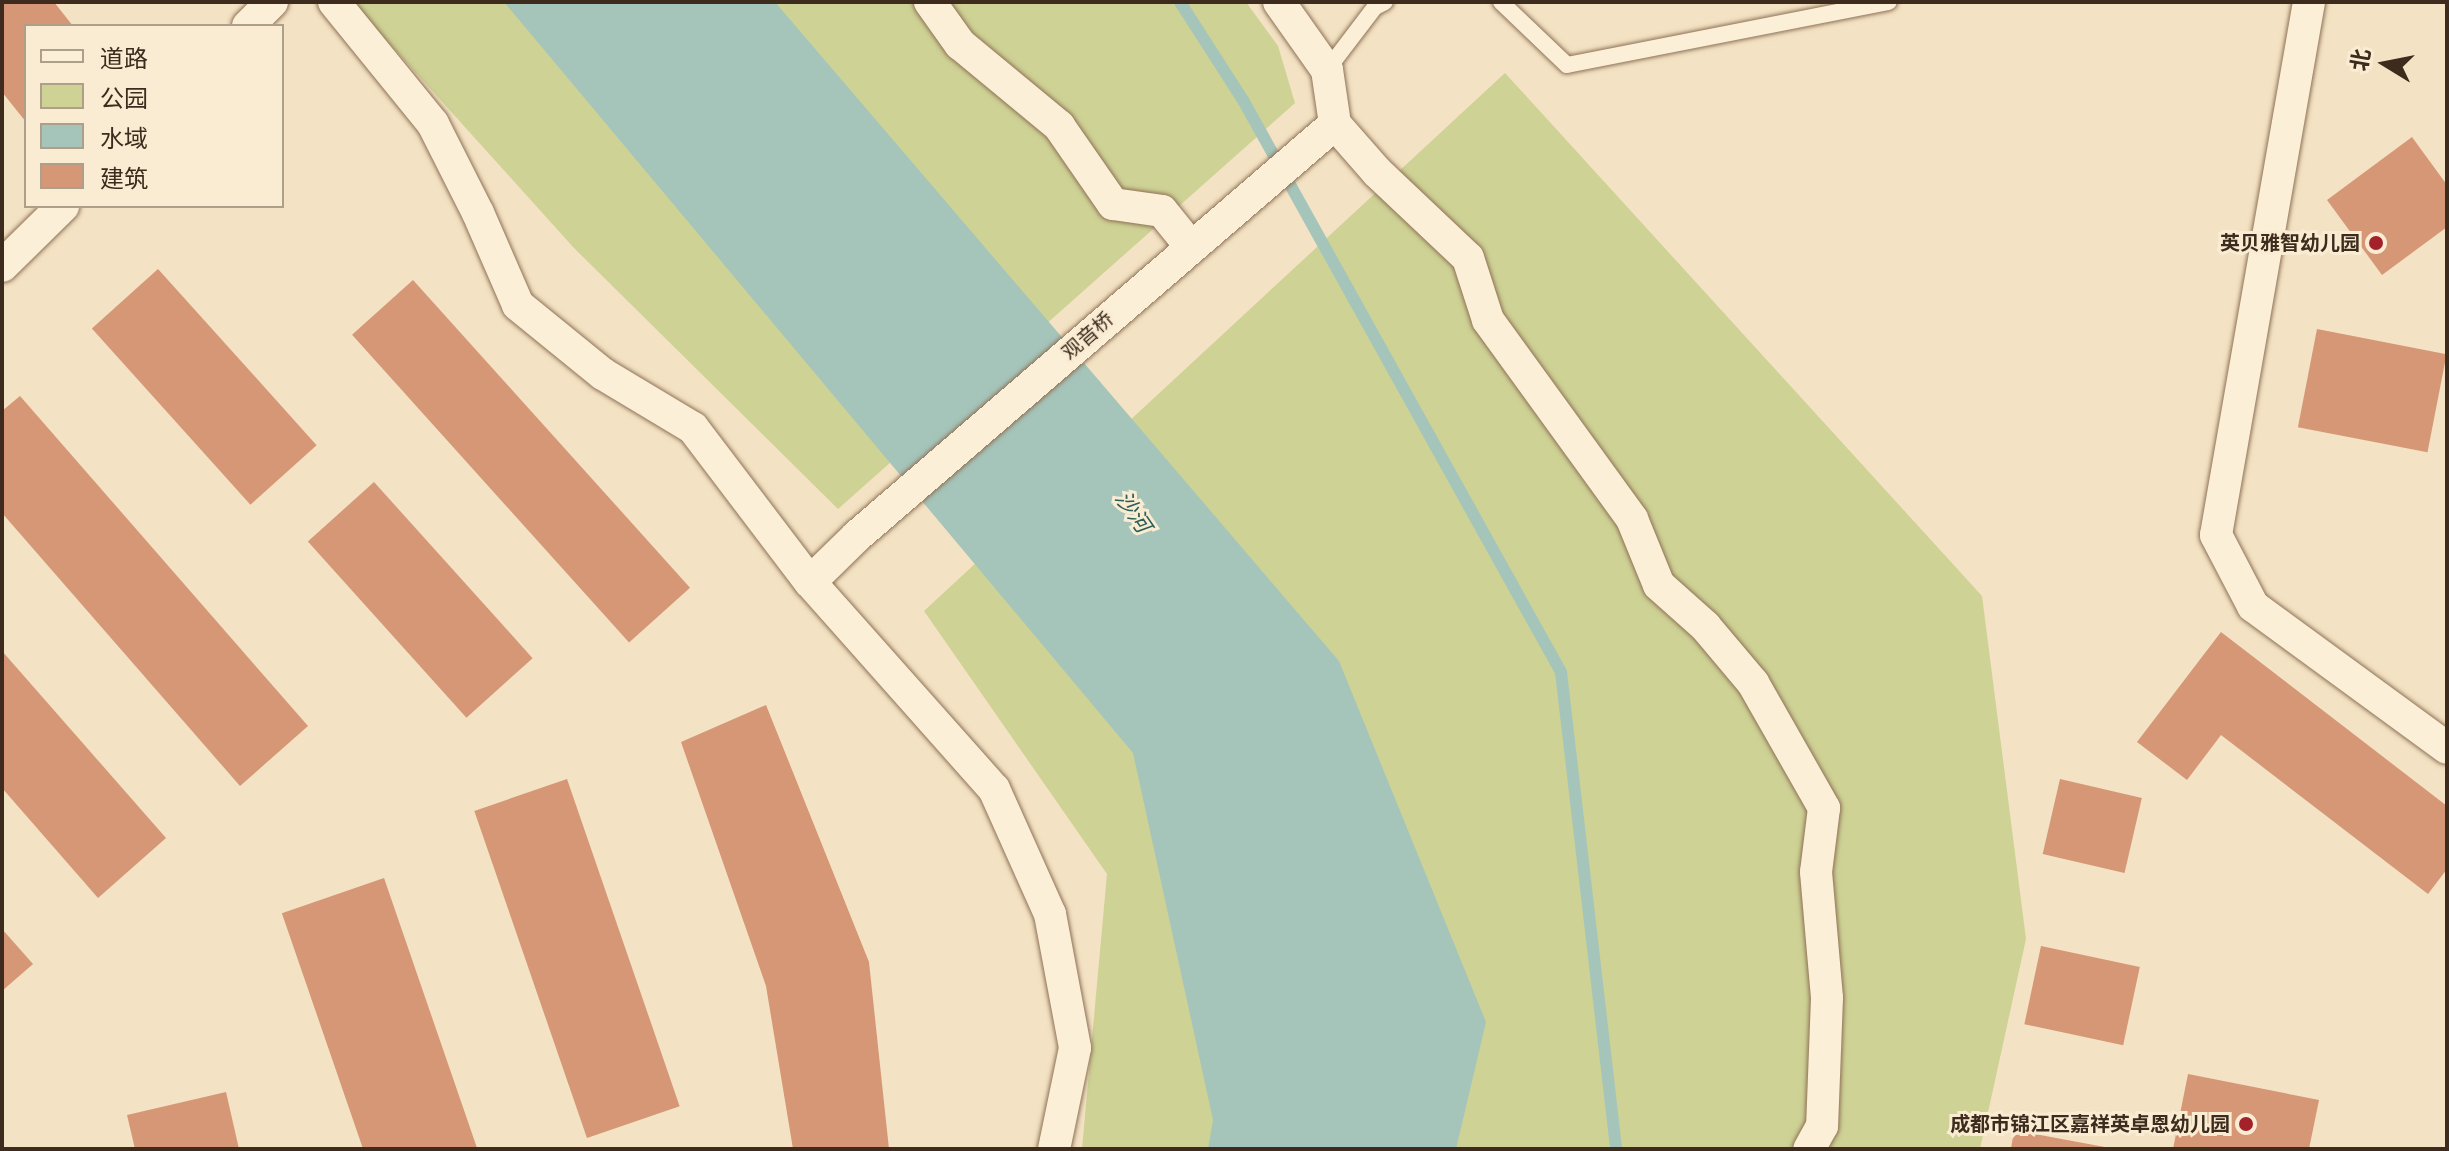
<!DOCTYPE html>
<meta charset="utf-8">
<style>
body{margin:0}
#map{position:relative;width:2449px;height:1151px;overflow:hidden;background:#f3e2c3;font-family:Bitter,"Noto Sans SC",serif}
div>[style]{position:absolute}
.green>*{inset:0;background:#ced295}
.water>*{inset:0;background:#a5c5ba}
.stream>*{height:12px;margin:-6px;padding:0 6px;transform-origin:6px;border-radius:6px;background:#a5c5ba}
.building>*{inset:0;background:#d59775;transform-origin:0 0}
.roads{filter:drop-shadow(0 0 2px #8f7257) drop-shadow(0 0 2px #8f7257)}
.lane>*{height:16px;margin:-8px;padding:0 8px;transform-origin:8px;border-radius:8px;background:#fcefd7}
.street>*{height:32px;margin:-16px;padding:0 16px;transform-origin:16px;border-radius:16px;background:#fcefd7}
.dots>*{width:22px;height:22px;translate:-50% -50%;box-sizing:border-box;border:4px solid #f9ecd3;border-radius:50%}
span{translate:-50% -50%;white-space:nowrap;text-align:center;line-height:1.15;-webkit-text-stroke:6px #f9ecd3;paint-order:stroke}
.poi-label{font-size:20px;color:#3d2b1d;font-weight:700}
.right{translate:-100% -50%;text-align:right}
.street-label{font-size:20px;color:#3d2b1d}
.water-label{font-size:22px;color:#2b5f58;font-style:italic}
.frame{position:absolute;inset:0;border:4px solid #3d2b1d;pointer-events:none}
.legend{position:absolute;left:24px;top:24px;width:260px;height:184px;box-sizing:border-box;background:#f9ecd3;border:2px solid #ae9f8a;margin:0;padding:10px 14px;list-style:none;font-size:24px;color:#3d2b1d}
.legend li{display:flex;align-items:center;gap:16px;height:40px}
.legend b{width:40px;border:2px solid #ae9f8a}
.north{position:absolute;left:2345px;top:24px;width:80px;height:80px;-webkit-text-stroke:6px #f9ecd3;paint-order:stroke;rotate:280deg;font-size:22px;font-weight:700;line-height:32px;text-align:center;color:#3d2b1d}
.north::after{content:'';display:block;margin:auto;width:28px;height:36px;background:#3d2b1d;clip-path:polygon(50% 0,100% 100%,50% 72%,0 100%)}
</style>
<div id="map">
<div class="green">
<div style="clip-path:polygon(352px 2px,1246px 2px,1278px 46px,1295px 103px,838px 509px,574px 248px)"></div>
<div style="clip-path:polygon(1505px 73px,1982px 596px,2026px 939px,1980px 1149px,1082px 1149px,1107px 874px,924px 611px)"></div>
</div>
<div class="water">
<div style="clip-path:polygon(504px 2px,775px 2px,1339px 661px,1486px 1022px,1456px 1149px,1208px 1149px,1213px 1120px,1133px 753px)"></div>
</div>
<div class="stream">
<div style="left:1180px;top:2px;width:117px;rotate:57.3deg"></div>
<div style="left:1243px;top:100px;width:654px;rotate:60.93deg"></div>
<div style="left:1561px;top:672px;width:480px;rotate:83.4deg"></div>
</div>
<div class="building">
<div style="clip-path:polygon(2px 2px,54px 2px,73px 26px,26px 26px,26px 122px,2px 92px)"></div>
<div style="clip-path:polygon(2412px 137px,2447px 185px,2447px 227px,2382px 275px,2327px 200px)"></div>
<div style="left:158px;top:269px;width:237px;height:89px;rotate:48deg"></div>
<div style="left:413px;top:280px;width:414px;height:82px;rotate:48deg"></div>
<div style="left:2317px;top:329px;width:132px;height:100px;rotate:11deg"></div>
<div style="clip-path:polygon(20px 396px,308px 726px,240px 786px,2px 513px,2px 411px)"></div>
<div style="left:374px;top:482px;width:237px;height:89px;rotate:48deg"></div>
<div style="clip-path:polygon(2221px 632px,2447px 806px,2447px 869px,2428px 894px,2221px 735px,2187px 780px,2137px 742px)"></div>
<div style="clip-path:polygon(2px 651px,166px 838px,98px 898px,2px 788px)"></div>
<div style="clip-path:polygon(766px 705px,869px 962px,889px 1149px,793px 1149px,766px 986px,681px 742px)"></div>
<div style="left:567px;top:779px;width:346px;height:98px;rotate:71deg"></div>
<div style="left:2060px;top:779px;width:84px;height:77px;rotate:13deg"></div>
<div style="left:384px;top:878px;width:287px;height:108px;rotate:71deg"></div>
<div style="clip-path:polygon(2px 929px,33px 964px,2px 991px)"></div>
<div style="left:2041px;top:946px;width:101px;height:80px;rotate:12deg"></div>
<div style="clip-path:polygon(2188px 1074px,2319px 1100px,2309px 1149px,2173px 1149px)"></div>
<div style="clip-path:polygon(226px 1092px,239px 1149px,135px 1149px,127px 1115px)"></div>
<div style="clip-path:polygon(2014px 1130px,2110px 1148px,2109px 1149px,2011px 1149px)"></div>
</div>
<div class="roads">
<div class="lane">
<div style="left:1501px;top:2px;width:91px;rotate:43.7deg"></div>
<div style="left:1567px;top:65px;width:328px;rotate:-11.1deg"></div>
<div style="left:1327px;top:70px;width:79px;rotate:-52.7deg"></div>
<div style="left:1375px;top:7px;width:11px;rotate:-27deg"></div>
</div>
<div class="street">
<div style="left:334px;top:2px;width:157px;rotate:50.9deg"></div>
<div style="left:433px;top:124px;width:100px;rotate:63.2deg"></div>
<div style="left:478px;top:213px;width:100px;rotate:66.5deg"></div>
<div style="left:518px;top:305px;width:109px;rotate:39.1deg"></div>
<div style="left:603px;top:374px;width:105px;rotate:31deg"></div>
<div style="left:693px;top:428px;width:193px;rotate:52.8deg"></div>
<div style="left:810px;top:582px;width:277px;rotate:48.4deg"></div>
<div style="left:994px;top:789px;width:137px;rotate:65.9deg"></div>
<div style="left:1050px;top:914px;width:136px;rotate:79.4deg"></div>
<div style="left:1075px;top:1048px;width:103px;rotate:101.7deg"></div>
<div style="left:930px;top:2px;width:52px;rotate:54.5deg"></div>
<div style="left:960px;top:44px;width:129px;rotate:39.6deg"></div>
<div style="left:1059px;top:126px;width:95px;rotate:55.3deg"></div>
<div style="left:1113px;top:204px;width:49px;rotate:8.1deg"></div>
<div style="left:1162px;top:211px;width:46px;rotate:51.1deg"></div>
<div style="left:2309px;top:2px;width:541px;rotate:99.9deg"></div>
<div style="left:2216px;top:535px;width:80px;rotate:62.5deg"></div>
<div style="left:2253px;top:606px;width:240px;rotate:36.2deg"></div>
<div style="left:248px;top:26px;width:34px;rotate:-45deg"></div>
<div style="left:1335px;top:124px;width:64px;rotate:48.8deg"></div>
<div style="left:1377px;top:172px;width:125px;rotate:43.4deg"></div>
<div style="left:1468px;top:258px;width:65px;rotate:72.1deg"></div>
<div style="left:1488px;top:320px;width:246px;rotate:54.1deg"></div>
<div style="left:1632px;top:519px;width:71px;rotate:67.8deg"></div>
<div style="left:1659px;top:585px;width:62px;rotate:41.7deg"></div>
<div style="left:1705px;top:626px;width:75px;rotate:49.9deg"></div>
<div style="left:1753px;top:683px;width:144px;rotate:60.4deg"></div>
<div style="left:1824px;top:808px;width:64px;rotate:97.1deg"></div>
<div style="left:1816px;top:872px;width:126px;rotate:85deg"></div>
<div style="left:1827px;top:998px;width:128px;rotate:92.2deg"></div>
<div style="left:1822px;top:1126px;width:26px;rotate:119deg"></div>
<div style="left:2px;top:266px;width:86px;rotate:-44.5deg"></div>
<div style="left:810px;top:582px;width:66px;rotate:-44.4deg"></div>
<div style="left:857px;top:536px;width:631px;rotate:-40.76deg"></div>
<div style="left:1335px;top:124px;width:55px;rotate:-98.4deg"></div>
<div style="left:1327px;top:70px;width:83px;rotate:-125.2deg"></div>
</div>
</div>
<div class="dots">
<div style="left:2376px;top:243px;background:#a42129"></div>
<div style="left:2246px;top:1124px;background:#a42129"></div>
</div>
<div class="poi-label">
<span class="right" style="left:2360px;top:243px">英贝雅智幼儿园</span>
<span class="right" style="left:2230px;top:1124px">成都市锦江区嘉祥英卓恩幼儿园</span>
</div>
<div class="street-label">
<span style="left:1088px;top:336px;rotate:-41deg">观音桥</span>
</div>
<div class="water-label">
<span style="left:1133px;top:512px;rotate:56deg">沙河</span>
</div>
<div class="frame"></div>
<ul class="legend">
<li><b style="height:10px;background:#fcefd7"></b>道路</li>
<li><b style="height:22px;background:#ced295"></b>公园</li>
<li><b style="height:22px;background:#a5c5ba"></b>水域</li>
<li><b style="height:22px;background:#d59775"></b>建筑</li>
</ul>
<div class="north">北</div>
</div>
